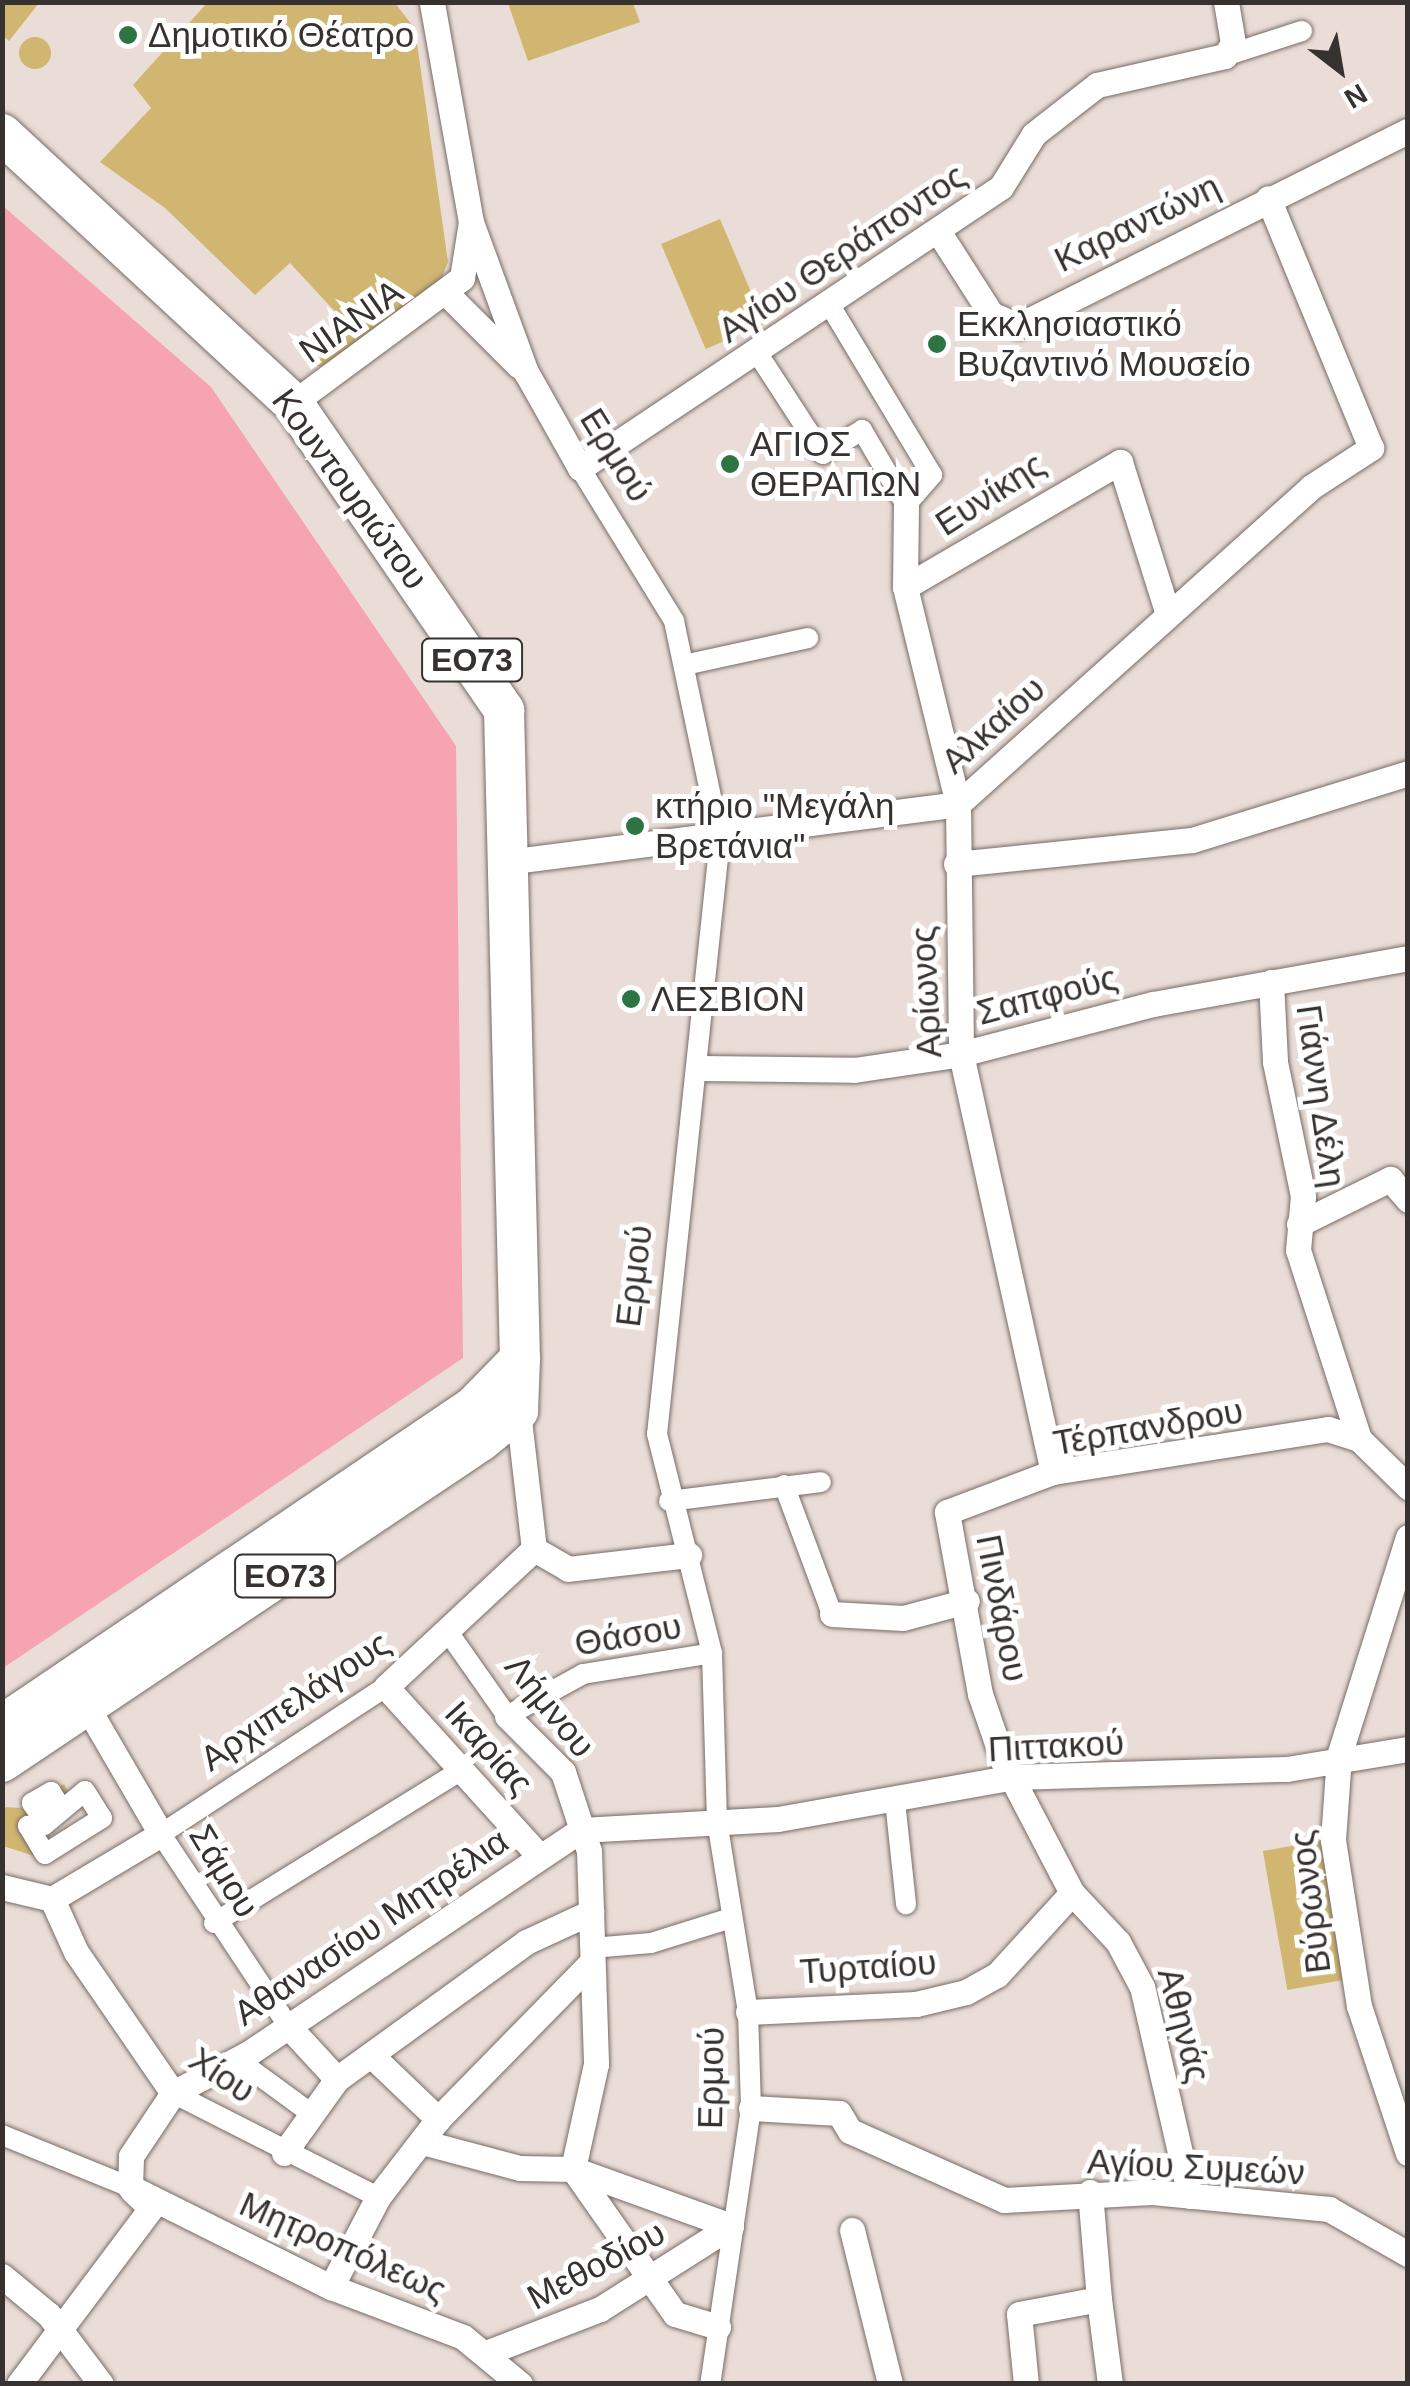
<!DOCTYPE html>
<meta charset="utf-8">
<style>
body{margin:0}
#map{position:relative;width:1410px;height:2386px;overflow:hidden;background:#eaddd7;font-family:Helvetica,sans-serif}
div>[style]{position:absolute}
.green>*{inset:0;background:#d0b670;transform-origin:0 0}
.round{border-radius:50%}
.water>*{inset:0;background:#f6a3b2}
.roads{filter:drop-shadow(0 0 2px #776c66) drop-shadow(0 0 2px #776c66)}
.pedestrian>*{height:20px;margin:-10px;padding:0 10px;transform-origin:10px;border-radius:10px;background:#fff}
.minor>*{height:25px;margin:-12.5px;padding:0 12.5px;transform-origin:12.5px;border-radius:12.5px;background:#fff}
.primary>*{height:40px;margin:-20px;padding:0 20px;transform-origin:20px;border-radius:20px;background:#fff}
.dots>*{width:28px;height:28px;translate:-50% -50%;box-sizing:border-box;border:5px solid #fff;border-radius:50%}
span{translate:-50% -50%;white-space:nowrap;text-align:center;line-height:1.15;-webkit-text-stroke:10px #fff;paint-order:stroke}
.shield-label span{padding:2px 8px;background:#fff;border:2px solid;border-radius:8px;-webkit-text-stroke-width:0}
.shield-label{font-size:32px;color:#373230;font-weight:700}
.poi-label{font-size:35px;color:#373230}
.left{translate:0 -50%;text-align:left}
.street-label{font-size:35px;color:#373230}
.frame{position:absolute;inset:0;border:5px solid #373230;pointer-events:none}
.north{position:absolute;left:1290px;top:20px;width:100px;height:100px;-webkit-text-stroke:8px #fff;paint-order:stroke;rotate:149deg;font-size:28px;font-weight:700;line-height:40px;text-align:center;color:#373230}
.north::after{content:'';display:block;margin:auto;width:35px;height:45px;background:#373230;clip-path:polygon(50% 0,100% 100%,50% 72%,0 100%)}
</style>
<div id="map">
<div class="green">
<div style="clip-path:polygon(2px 3px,39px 3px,9px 41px,3px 36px)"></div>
<div style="clip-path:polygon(207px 3px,395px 3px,415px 29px,448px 262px,438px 287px,322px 366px,312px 366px,352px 330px,290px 263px,255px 295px,165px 208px,100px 162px,151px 108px,133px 85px)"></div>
<div style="clip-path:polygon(508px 3px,633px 3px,640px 22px,528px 61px)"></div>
<div class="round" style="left:19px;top:37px;width:32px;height:32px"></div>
<div style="left:720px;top:219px;width:114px;height:64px;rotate:67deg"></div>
<div style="clip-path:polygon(64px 1784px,70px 1794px,86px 1784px,111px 1824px,86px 1839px,102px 1819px,85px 1791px,40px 1818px,50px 1861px,3px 1846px,3px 1807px,24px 1808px)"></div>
<div style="left:1320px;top:1841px;width:141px;height:58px;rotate:80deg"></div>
</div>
<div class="water">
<div style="clip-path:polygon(3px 206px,211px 387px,456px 746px,463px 1358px,3px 1668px)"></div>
</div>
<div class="roads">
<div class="pedestrian">
<div style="left:1225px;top:56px;width:81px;rotate:-18deg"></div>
<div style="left:758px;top:354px;width:119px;rotate:57deg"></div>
<div style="left:823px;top:454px;width:46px;rotate:-31.6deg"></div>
<div style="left:862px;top:430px;width:87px;rotate:59.6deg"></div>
<div style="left:906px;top:505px;width:40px;rotate:-49deg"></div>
<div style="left:932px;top:475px;width:198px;rotate:-121deg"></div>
<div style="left:580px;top:468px;width:180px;rotate:58.4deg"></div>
<div style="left:674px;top:621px;width:223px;rotate:78.1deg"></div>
<div style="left:720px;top:839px;width:598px;rotate:96.04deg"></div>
<div style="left:657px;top:1434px;width:226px;rotate:75.9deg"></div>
<div style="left:712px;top:1653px;width:168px;rotate:88.3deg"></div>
<div style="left:717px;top:1821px;width:193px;rotate:80.8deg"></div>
<div style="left:748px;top:2012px;width:96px;rotate:88.2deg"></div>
<div style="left:751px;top:2108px;width:279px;rotate:98.4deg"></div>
<div style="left:689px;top:664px;width:122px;rotate:-12.3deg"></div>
<div style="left:784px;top:1485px;width:138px;rotate:69.6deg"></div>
<div style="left:669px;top:1501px;width:153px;rotate:-7.1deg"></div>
<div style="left:448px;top:1632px;width:103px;rotate:54.9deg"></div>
<div style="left:507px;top:1716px;width:87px;rotate:-28.9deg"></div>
<div style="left:583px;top:1674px;width:131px;rotate:-9.2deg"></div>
<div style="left:85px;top:1791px;width:32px;rotate:58deg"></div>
<div style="left:102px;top:1818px;width:67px;rotate:147.7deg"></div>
<div style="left:45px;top:1854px;width:33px;rotate:-121deg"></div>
<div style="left:28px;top:1826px;width:16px;rotate:-4deg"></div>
<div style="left:44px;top:1825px;width:53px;rotate:-39.7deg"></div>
<div style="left:51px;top:1792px;width:15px;rotate:58deg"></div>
<div style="left:59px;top:1805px;width:21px;rotate:149deg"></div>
<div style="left:41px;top:1816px;width:16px;rotate:-125deg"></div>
<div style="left:32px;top:1803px;width:22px;rotate:-30deg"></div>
<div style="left:895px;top:1801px;width:104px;rotate:83.9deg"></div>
<div style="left:214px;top:1923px;width:291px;rotate:-31.7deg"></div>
<div style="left:592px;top:1948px;width:59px;rotate:-4.8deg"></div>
<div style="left:651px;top:1943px;width:81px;rotate:-17.3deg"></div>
<div style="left:289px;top:2027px;width:232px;rotate:-123.6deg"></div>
<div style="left:161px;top:1834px;width:269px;rotate:-33.2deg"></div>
<div style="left:238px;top:2060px;width:88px;rotate:36.2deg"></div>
<div style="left:173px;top:2093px;width:230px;rotate:26.9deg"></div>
<div style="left:2px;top:2135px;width:138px;rotate:22.1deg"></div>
</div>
<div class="minor">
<div style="left:471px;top:222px;width:160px;rotate:69.9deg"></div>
<div style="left:526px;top:372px;width:110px;rotate:60.6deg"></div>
<div style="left:580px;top:468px;width:506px;rotate:-33.72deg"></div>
<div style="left:1001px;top:187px;width:62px;rotate:-58.1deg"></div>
<div style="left:1034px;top:134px;width:80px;rotate:-37.9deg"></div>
<div style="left:1097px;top:85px;width:131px;rotate:-12.8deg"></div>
<div style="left:1225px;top:56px;width:15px;rotate:-58deg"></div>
<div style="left:1233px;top:43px;width:42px;rotate:-99.7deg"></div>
<div style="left:938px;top:231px;width:98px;rotate:57.4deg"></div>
<div style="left:991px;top:314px;width:30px;rotate:24deg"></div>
<div style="left:1018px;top:326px;width:436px;rotate:-26.6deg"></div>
<div style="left:448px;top:295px;width:100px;rotate:45deg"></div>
<div style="left:293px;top:403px;width:210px;rotate:-36.5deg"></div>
<div style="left:462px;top:278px;width:57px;rotate:-80.9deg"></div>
<div style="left:471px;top:222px;width:223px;rotate:-100.1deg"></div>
<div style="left:906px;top:505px;width:82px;rotate:90.7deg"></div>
<div style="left:905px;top:587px;width:223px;rotate:76.3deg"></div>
<div style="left:958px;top:804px;width:250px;rotate:89.3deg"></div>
<div style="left:961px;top:1054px;width:428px;rotate:77.6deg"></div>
<div style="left:905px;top:587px;width:249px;rotate:-30.2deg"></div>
<div style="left:1120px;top:462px;width:159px;rotate:72.5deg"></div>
<div style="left:514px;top:861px;width:448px;rotate:-7.3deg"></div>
<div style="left:958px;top:804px;width:474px;rotate:-41.9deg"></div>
<div style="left:1311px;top:487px;width:72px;rotate:-33deg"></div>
<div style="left:1371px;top:448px;width:270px;rotate:-112.4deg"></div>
<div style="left:956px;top:864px;width:237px;rotate:-5.8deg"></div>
<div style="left:1192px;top:840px;width:226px;rotate:-17.2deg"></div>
<div style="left:1271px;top:982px;width:80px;rotate:87.1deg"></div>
<div style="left:1275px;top:1062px;width:137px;rotate:78.2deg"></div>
<div style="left:1303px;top:1196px;width:54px;rotate:95.3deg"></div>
<div style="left:1298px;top:1250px;width:199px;rotate:72.1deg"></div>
<div style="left:1359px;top:1439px;width:69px;rotate:44.4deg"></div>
<div style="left:701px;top:1068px;width:153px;rotate:0.7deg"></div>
<div style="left:854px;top:1070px;width:108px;rotate:-8.5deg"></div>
<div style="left:961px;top:1054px;width:198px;rotate:-14.6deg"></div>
<div style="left:1153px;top:1004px;width:259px;rotate:-10.2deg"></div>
<div style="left:1299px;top:1224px;width:102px;rotate:-26.3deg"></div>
<div style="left:1390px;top:1179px;width:28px;rotate:49deg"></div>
<div style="left:518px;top:1411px;width:139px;rotate:83.4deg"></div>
<div style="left:534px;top:1549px;width:202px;rotate:137deg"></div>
<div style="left:386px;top:1687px;width:228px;rotate:47.8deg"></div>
<div style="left:1408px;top:1537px;width:230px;rotate:107.5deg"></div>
<div style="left:1339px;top:1756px;width:84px;rotate:94.1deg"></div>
<div style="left:1333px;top:1840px;width:168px;rotate:81.1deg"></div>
<div style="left:1359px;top:2006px;width:155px;rotate:71.6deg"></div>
<div style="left:534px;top:1549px;width:39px;rotate:30deg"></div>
<div style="left:568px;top:1569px;width:122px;rotate:-6.6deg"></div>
<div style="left:832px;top:1614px;width:71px;rotate:3.2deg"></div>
<div style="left:903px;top:1618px;width:66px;rotate:-14.9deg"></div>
<div style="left:507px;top:1716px;width:79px;rotate:45deg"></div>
<div style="left:563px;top:1772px;width:83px;rotate:71.8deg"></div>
<div style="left:589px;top:1851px;width:213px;rotate:88.1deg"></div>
<div style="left:596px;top:2064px;width:107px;rotate:102.4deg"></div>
<div style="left:573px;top:2169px;width:177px;rotate:54.9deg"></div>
<div style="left:675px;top:2314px;width:45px;rotate:16.8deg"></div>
<div style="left:2px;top:1887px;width:51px;rotate:13.5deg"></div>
<div style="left:52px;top:1899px;width:127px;rotate:-30.8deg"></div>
<div style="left:161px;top:1834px;width:163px;rotate:-120.2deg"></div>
<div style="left:52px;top:1899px;width:58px;rotate:65.6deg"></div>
<div style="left:76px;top:1952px;width:171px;rotate:55.5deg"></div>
<div style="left:748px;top:2012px;width:168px;rotate:-2.7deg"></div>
<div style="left:916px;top:2004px;width:51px;rotate:-13.5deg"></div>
<div style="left:966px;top:1992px;width:35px;rotate:-29deg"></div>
<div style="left:997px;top:1975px;width:111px;rotate:-47.6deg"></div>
<div style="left:289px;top:2027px;width:71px;rotate:47.3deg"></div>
<div style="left:371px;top:2055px;width:93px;rotate:43.7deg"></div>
<div style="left:751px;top:2108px;width:88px;rotate:3.3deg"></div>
<div style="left:839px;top:2113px;width:21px;rotate:59deg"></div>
<div style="left:850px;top:2131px;width:169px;rotate:24.1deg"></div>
<div style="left:1004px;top:2200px;width:148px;rotate:-3.1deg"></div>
<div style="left:1152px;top:2192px;width:178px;rotate:5.5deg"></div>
<div style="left:1329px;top:2209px;width:91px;rotate:29.7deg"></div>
<div style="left:422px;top:2142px;width:101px;rotate:14.9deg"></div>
<div style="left:520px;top:2168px;width:53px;rotate:1.1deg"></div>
<div style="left:573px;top:2169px;width:168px;rotate:19.8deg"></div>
<div style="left:731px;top:2226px;width:155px;rotate:147.6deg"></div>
<div style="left:600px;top:2309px;width:122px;rotate:158.9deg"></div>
<div style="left:284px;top:2153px;width:91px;rotate:-54.4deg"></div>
<div style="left:337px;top:2079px;width:233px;rotate:-35.9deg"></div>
<div style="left:526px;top:1942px;width:72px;rotate:-24.8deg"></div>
<div style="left:130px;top:2187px;width:31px;rotate:-88deg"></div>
<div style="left:131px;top:2156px;width:76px;rotate:-56.3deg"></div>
<div style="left:173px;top:2093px;width:86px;rotate:-27.8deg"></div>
<div style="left:249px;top:2053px;width:400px;rotate:-33.9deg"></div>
<div style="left:581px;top:1830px;width:197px;rotate:-3.2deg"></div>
<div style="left:778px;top:1819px;width:239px;rotate:-10.1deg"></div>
<div style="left:1013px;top:1777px;width:274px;rotate:-1.7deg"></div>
<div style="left:1287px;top:1769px;width:123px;rotate:-9.4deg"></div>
<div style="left:130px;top:2187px;width:225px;rotate:26.5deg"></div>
<div style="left:331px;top:2287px;width:141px;rotate:20.7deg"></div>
<div style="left:463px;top:2337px;width:74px;rotate:39.5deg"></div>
<div style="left:1090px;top:2192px;width:107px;rotate:85.2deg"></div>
<div style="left:1190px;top:2196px;width:214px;rotate:-102.9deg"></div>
<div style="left:1142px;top:1987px;width:51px;rotate:-118.1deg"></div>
<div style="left:1118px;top:1942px;width:67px;rotate:-133.2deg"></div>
<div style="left:1072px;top:1893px;width:149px;rotate:-117.6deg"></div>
<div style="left:1003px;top:1761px;width:71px;rotate:-108.9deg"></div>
<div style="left:980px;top:1694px;width:185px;rotate:-100.3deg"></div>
<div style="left:947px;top:1512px;width:113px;rotate:-20.7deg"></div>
<div style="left:1053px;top:1472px;width:278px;rotate:-8.9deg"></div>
<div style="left:1328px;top:1429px;width:33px;rotate:18deg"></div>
<div style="left:852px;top:2230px;width:159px;rotate:76.1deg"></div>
<div style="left:2px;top:2276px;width:61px;rotate:39.7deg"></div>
<div style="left:49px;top:2315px;width:86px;rotate:53deg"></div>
<div style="left:331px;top:2287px;width:102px;rotate:-62.4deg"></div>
<div style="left:378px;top:2197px;width:98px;rotate:-52.4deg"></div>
<div style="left:438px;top:2119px;width:214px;rotate:-45.6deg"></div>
<div style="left:19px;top:2384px;width:220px;rotate:-53.1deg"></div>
<div style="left:151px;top:2208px;width:25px;rotate:-137deg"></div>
<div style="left:1026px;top:2384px;width:70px;rotate:-95.7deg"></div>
<div style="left:1019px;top:2314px;width:81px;rotate:-10.6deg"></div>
<div style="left:1099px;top:2299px;width:86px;rotate:82.6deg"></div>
</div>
<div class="primary">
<div style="left:2px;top:134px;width:396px;rotate:42.8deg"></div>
<div style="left:293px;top:403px;width:373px;rotate:55.5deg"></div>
<div style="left:504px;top:710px;width:649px;rotate:88.59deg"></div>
<div style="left:520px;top:1359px;width:52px;rotate:92.2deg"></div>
<div style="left:518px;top:1411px;width:48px;rotate:141deg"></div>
<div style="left:481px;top:1441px;width:577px;rotate:146.17deg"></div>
<div style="left:2px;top:1725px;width:568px;rotate:-34.03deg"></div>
<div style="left:473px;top:1407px;width:67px;rotate:-45.6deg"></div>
</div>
</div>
<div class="dots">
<div style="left:128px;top:35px;background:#2c7543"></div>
<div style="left:937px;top:344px;background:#2c7543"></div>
<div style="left:730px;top:464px;background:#2c7543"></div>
<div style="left:635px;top:826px;background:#2c7543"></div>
<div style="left:631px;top:999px;background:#2c7543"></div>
</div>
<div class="shield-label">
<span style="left:472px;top:660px">ΕΟ73</span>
<span style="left:285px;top:1576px">ΕΟ73</span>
</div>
<div class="poi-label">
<span class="left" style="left:148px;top:35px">Δημοτικό Θέατρο</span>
<span class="left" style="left:957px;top:344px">Εκκλησιαστικό<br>Βυζαντινό Μουσείο</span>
<span class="left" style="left:750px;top:464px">ΑΓΙΟΣ<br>ΘΕΡΑΠΩΝ</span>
<span class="left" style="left:655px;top:826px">κτήριο "Μεγάλη<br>Βρετάνια"</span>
<span class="left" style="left:651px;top:999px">ΛΕΣΒΙΟΝ</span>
</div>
<div class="street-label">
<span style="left:1137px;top:223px;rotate:-26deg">Καραντώνη</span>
<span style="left:842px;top:253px;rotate:-34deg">Αγίου Θεράποντος</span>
<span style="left:351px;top:321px;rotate:-35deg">NIANIA</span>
<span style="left:616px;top:455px;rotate:58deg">Ερμού</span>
<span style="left:350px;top:489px;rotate:54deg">Κουντουριώτου</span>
<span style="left:990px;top:494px;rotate:-33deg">Ευνίκης</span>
<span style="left:993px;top:725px;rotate:-42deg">Αλκαίου</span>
<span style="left:926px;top:992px;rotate:-93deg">Αρίωνος</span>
<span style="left:1047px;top:995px;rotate:-15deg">Σαπφούς</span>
<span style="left:1321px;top:1096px;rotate:82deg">Γιάννη Δέλη</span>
<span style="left:634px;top:1276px;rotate:-83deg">Ερμού</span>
<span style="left:1148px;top:1427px;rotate:-10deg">Τέρπανδρου</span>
<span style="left:1002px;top:1608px;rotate:79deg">Πινδάρου</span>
<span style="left:628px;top:1635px;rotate:-10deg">Θάσου</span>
<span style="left:295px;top:1701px;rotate:-34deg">Αρχιπελάγους</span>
<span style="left:550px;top:1706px;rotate:51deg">Λήμνου</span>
<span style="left:1056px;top:1746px;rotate:-3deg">Πιττακού</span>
<span style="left:489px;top:1748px;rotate:48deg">Ικαρίας</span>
<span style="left:224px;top:1871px;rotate:59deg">Σάμου</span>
<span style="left:1310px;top:1902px;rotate:-97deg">Βύρωνος</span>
<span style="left:371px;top:1927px;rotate:-34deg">Αθανασίου Μητρέλια</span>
<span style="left:868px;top:1967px;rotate:-4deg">Τυρταίου</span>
<span style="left:1184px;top:2025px;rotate:75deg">Αθηνάς</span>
<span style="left:222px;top:2075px;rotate:34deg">Χίου</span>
<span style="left:711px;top:2078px;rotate:-89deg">Ερμού</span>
<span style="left:1196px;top:2167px;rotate:3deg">Αγίου Συμεών</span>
<span style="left:343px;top:2247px;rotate:24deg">Μητροπόλεως</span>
<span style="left:596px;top:2265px;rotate:-28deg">Μεθοδίου</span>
</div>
<div class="frame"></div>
<div class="north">N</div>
</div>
